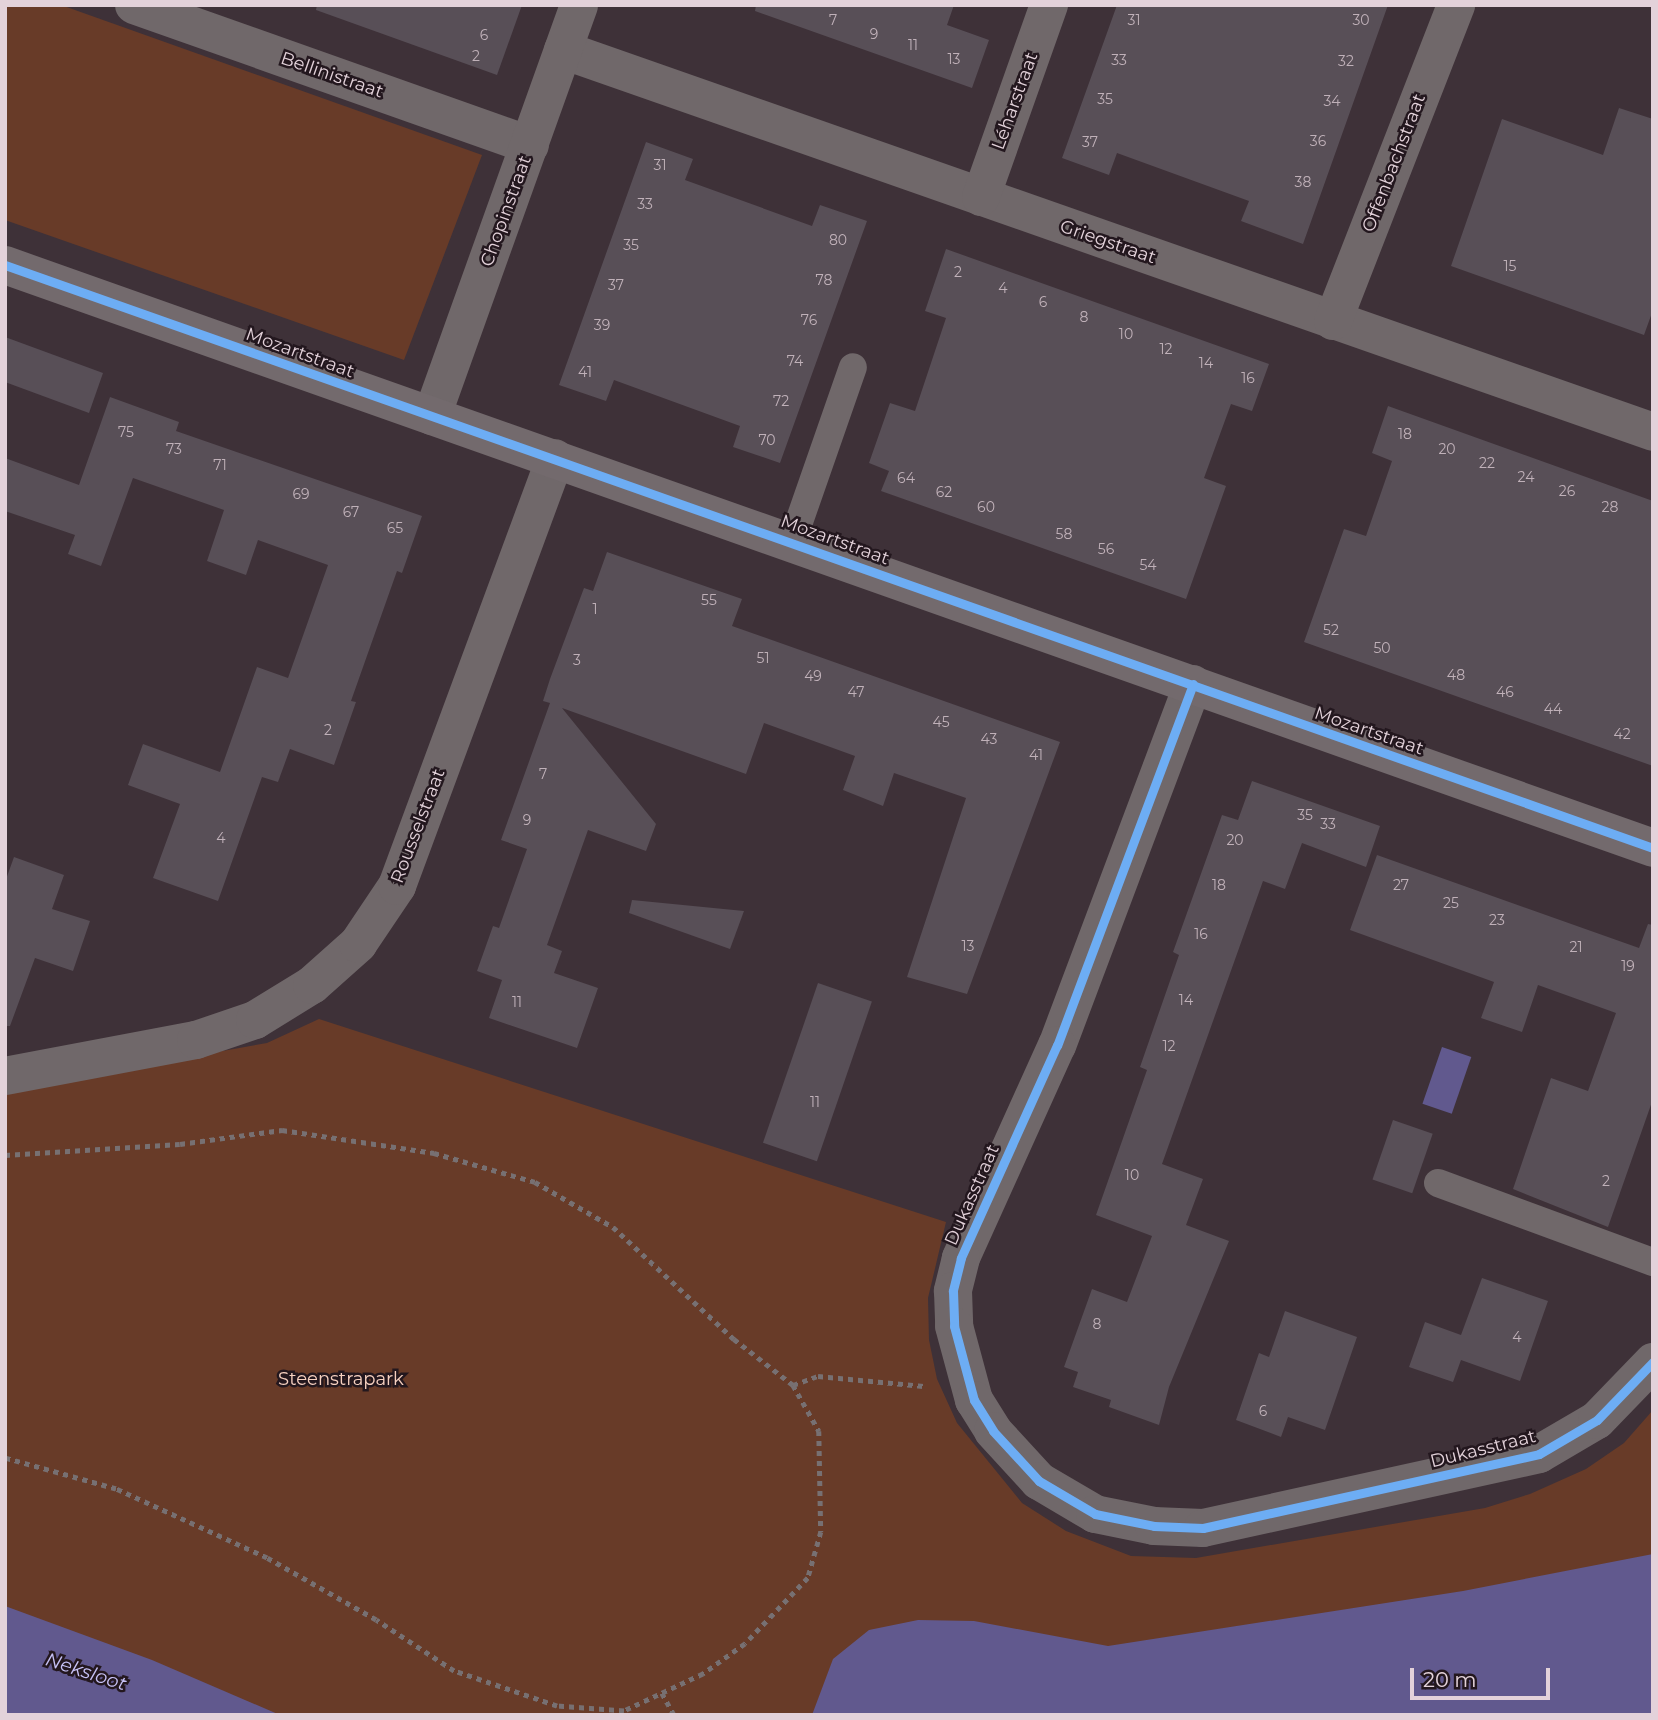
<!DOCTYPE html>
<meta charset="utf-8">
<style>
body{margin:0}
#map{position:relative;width:1658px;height:1720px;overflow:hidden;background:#3e3138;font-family:Montserrat,sans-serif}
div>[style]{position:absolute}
.green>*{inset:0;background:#683b28}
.water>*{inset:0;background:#61598e;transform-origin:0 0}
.building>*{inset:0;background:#584f57;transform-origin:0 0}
.path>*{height:4.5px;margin-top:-2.25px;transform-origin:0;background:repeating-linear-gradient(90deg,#777072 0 5px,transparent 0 10px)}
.service>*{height:28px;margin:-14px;padding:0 14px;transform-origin:14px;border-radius:14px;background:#70686a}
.minor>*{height:38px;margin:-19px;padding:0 19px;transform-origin:19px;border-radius:19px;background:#70686a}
.secondary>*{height:38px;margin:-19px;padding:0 19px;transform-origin:19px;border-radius:19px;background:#736a6d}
.cycleway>*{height:9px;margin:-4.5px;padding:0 4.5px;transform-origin:4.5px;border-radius:4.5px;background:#6dadf4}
span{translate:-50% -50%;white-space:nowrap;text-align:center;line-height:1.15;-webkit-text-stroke:5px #23171e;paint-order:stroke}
.number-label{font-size:14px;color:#c0b1b9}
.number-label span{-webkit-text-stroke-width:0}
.street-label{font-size:18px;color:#e3d2da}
.park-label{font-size:18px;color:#f7d1c0}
.water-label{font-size:19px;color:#c6c1f5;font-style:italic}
.frame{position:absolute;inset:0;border:7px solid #e3d2da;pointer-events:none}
.scale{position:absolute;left:1410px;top:1668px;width:140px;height:32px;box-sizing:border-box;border:4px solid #e3d2da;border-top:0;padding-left:9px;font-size:21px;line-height:24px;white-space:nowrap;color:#e3d2da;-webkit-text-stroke:5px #23171e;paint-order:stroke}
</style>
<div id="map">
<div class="green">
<div style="clip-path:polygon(5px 5px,61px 5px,482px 155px,404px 360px,5px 220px)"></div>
<div style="clip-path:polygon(319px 1019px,946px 1222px,928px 1298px,929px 1340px,937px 1379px,957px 1423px,1022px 1503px,1066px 1531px,1131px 1556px,1196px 1558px,1485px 1508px,1530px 1494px,1586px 1469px,1624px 1443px,1653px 1410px,1653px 1715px,156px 1715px,5px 1666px,5px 1090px,267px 1043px)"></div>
</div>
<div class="water">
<div style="left:1442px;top:1047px;width:31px;height:60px;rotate:19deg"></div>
<div style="clip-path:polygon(1653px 1554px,1653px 1715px,812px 1715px,833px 1659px,869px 1630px,918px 1620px,974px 1621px,1108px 1646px,1463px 1591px)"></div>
<div style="clip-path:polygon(5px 1606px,152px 1660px,280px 1715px,5px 1715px)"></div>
</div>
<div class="building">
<div style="clip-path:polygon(317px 5px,522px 5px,497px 75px,316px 10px)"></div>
<div style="clip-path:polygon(756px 5px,954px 5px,947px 25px,989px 40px,972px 88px,755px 11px)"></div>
<div style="clip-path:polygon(1117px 5px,1388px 5px,1303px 244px,1241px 221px,1249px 201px,1117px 153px,1109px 175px,1062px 158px)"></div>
<div style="clip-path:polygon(1619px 108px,1653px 119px,1653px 310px,1644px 335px,1451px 266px,1502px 119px,1603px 155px)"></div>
<div style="clip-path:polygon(646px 142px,693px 159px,685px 180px,812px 226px,820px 205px,867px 221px,780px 463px,733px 447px,740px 426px,614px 380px,606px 401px,559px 385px)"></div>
<div style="clip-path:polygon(946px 249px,1269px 364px,1252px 411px,1231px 404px,1204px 478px,1226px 486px,1186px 599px,881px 491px,889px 471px,869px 463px,890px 403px,915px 411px,946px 318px,925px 311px)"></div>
<div style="clip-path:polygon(5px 337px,103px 373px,89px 413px,5px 382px)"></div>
<div style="clip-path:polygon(110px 397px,179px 422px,176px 431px,422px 516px,402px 573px,397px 571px,351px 701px,356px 702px,334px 765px,290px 749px,278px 782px,262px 777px,218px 901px,153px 878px,180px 804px,128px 785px,143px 744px,220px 772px,257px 667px,288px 678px,328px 565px,258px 540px,246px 575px,207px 561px,224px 510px,133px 478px,101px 566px,68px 554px,75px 535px,5px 511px,5px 458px,79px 485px)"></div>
<div style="clip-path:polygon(1388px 406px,1653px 501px,1653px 766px,1304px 642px,1344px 529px,1366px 536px,1392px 461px,1372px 453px)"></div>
<div style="clip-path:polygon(607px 552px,742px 599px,732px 626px,1060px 742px,967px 994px,907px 977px,966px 798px,894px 773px,883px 806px,843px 790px,855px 756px,764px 723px,746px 774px,562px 708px,656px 824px,646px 851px,588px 830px,547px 945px,562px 951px,554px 973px,598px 988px,577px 1048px,489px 1018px,502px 980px,477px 971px,493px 926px,499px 928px,527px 849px,501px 840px,550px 703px,543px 701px,550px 679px,584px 588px,593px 591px)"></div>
<div style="clip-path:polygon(1252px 781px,1380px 826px,1366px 867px,1302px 843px,1285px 889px,1263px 881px,1162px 1164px,1203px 1179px,1186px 1225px,1229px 1241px,1169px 1387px,1159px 1425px,1109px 1407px,1111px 1400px,1073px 1387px,1078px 1372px,1064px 1367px,1092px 1289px,1127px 1302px,1152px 1236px,1096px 1215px,1147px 1070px,1140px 1067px,1179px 955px,1173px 952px,1222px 815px,1238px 820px)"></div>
<div style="clip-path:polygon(1377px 855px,1639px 948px,1648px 924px,1653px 925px,1653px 1099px,1608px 1227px,1513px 1189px,1551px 1078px,1588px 1091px,1616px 1013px,1538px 985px,1522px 1032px,1481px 1018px,1494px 982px,1350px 930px)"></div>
<div style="clip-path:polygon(14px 857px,64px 875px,52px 909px,90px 921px,73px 971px,35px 958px,10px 1026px,5px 1026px,5px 882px)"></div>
<div style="clip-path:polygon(632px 900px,744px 911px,730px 949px,629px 913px)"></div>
<div style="left:818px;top:983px;width:57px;height:169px;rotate:19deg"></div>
<div style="left:1393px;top:1120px;width:42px;height:63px;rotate:19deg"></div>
<div style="clip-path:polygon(1482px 1278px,1548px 1301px,1520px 1381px,1461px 1360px,1453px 1382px,1409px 1367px,1425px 1322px,1461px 1335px)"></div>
<div style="clip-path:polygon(1285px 1311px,1357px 1337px,1325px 1430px,1288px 1417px,1281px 1437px,1236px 1420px,1259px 1353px,1269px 1357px)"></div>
</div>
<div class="path">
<div style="left:5px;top:1155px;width:175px;rotate:-3.6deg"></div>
<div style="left:180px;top:1144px;width:103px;rotate:-7.8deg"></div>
<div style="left:282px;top:1130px;width:154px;rotate:8.6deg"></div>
<div style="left:434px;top:1153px;width:105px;rotate:16deg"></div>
<div style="left:535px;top:1182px;width:90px;rotate:30deg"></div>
<div style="left:613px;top:1227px;width:165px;rotate:42.8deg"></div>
<div style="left:734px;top:1339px;width:75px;rotate:37.9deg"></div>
<div style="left:793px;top:1385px;width:53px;rotate:60.5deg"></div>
<div style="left:819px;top:1431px;width:101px;rotate:88.9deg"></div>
<div style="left:821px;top:1532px;width:48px;rotate:105.8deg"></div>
<div style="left:808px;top:1578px;width:91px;rotate:133.7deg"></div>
<div style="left:745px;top:1644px;width:52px;rotate:144.5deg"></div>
<div style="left:703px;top:1674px;width:87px;rotate:154.9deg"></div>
<div style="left:624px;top:1711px;width:67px;rotate:-175.7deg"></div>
<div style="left:557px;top:1706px;width:109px;rotate:-161.2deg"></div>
<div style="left:454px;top:1671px;width:93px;rotate:-146.8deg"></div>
<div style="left:376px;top:1620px;width:125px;rotate:-150.4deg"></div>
<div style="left:267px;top:1558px;width:166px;rotate:-155.4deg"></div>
<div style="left:116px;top:1489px;width:115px;rotate:-164.4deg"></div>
<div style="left:793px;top:1385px;width:27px;rotate:-20deg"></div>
<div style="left:818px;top:1376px;width:106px;rotate:5.4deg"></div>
<div style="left:662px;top:1693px;width:25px;rotate:61deg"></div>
</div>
<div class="service">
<div style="left:792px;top:542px;width:185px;rotate:-70.8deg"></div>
<div style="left:1438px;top:1183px;width:229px;rotate:20.2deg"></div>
</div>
<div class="minor">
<div style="left:134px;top:5px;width:420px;rotate:19.5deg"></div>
<div style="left:563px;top:50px;width:1155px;rotate:19.31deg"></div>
<div style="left:981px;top:197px;width:204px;rotate:-70.5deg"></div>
<div style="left:1333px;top:321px;width:339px;rotate:-68.7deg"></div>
<div style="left:432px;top:416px;width:436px;rotate:-70.3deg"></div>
<div style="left:1193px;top:684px;width:386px;rotate:110.6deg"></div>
<div style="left:1057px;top:1045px;width:234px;rotate:114.3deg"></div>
<div style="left:961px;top:1258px;width:34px;rotate:104deg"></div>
<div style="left:953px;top:1291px;width:35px;rotate:88deg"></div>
<div style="left:954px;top:1326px;width:77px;rotate:74.9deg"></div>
<div style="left:974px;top:1400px;width:36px;rotate:58deg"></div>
<div style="left:993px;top:1431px;width:68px;rotate:47.4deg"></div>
<div style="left:1039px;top:1481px;width:65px;rotate:30.5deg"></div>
<div style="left:1095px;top:1514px;width:60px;rotate:11.5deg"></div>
<div style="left:1154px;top:1526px;width:49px;rotate:2.3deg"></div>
<div style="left:1203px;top:1528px;width:344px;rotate:-12.4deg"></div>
<div style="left:1539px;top:1454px;width:67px;rotate:-30.4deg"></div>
<div style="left:1597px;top:1420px;width:81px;rotate:-46deg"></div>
<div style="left:5px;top:1076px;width:194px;rotate:-10.7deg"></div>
<div style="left:196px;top:1040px;width:62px;rotate:-18.7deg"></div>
<div style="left:255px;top:1020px;width:67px;rotate:-31.6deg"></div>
<div style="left:312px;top:985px;width:62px;rotate:-41.7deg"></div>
<div style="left:358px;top:944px;width:70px;rotate:-56.1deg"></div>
<div style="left:397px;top:886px;width:456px;rotate:-69.7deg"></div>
</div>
<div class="secondary">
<div style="left:5px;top:265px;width:1748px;rotate:19.48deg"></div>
</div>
<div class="cycleway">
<div style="left:5px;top:265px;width:1748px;rotate:19.48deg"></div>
<div style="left:1193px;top:684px;width:386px;rotate:110.6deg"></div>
<div style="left:1057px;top:1045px;width:234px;rotate:114.3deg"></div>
<div style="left:961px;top:1258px;width:34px;rotate:104deg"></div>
<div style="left:953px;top:1291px;width:35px;rotate:88deg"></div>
<div style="left:954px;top:1326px;width:77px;rotate:74.9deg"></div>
<div style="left:974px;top:1400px;width:36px;rotate:58deg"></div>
<div style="left:993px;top:1431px;width:68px;rotate:47.4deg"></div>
<div style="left:1039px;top:1481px;width:65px;rotate:30.5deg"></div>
<div style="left:1095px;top:1514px;width:60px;rotate:11.5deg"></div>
<div style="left:1154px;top:1526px;width:49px;rotate:2.3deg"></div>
<div style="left:1203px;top:1528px;width:344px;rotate:-12.4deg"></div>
<div style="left:1539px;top:1454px;width:67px;rotate:-30.4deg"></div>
<div style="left:1597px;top:1420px;width:81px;rotate:-46deg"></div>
</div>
<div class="number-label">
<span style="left:833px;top:20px">7</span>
<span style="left:1134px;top:20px">31</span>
<span style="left:1361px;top:20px">30</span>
<span style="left:874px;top:34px">9</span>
<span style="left:484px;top:35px">6</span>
<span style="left:913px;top:45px">11</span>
<span style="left:476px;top:56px">2</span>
<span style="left:954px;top:59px">13</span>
<span style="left:1119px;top:60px">33</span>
<span style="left:1346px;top:61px">32</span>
<span style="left:1105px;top:99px">35</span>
<span style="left:1332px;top:101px">34</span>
<span style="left:1318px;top:141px">36</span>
<span style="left:1090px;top:142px">37</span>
<span style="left:660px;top:165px">31</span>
<span style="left:1303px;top:182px">38</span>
<span style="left:645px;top:204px">33</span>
<span style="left:838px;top:240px">80</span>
<span style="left:631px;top:245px">35</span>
<span style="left:1510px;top:266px">15</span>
<span style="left:958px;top:272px">2</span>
<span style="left:824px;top:280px">78</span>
<span style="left:616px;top:285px">37</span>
<span style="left:1003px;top:288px">4</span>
<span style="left:1043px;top:302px">6</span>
<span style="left:1084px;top:317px">8</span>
<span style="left:809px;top:320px">76</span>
<span style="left:602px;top:325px">39</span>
<span style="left:1126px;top:334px">10</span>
<span style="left:1166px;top:349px">12</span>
<span style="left:795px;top:361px">74</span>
<span style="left:1206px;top:363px">14</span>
<span style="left:585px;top:372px">41</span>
<span style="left:1248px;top:378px">16</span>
<span style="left:781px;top:401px">72</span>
<span style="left:126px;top:432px">75</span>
<span style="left:1405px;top:434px">18</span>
<span style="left:767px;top:440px">70</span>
<span style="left:174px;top:449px">73</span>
<span style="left:1447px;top:449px">20</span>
<span style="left:1487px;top:463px">22</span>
<span style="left:220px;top:465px">71</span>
<span style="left:1526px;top:477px">24</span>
<span style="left:906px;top:478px">64</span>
<span style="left:1567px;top:491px">26</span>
<span style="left:944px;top:492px">62</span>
<span style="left:301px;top:494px">69</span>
<span style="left:986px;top:507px">60</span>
<span style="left:1610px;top:507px">28</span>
<span style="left:351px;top:512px">67</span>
<span style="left:395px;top:528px">65</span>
<span style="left:1064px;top:534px">58</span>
<span style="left:1106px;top:549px">56</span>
<span style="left:1148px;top:565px">54</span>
<span style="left:709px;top:600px">55</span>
<span style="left:595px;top:609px">1</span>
<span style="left:1331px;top:630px">52</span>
<span style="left:1382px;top:648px">50</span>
<span style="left:763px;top:658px">51</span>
<span style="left:577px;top:660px">3</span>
<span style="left:1456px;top:675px">48</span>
<span style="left:813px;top:676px">49</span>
<span style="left:856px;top:692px">47</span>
<span style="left:1505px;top:692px">46</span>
<span style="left:1553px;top:709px">44</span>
<span style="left:941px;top:722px">45</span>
<span style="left:328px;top:730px">2</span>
<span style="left:1622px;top:734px">42</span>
<span style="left:989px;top:739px">43</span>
<span style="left:1036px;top:755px">41</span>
<span style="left:543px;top:774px">7</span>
<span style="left:1305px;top:815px">35</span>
<span style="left:527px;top:820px">9</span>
<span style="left:1328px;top:824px">33</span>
<span style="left:221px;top:838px">4</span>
<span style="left:1235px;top:840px">20</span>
<span style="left:1219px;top:885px">18</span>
<span style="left:1401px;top:885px">27</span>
<span style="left:1451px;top:903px">25</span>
<span style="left:1497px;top:920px">23</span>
<span style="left:1201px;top:934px">16</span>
<span style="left:968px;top:946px">13</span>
<span style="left:1576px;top:947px">21</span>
<span style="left:1628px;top:966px">19</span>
<span style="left:1186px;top:1000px">14</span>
<span style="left:517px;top:1002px">11</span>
<span style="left:1169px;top:1046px">12</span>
<span style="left:815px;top:1102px">11</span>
<span style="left:1132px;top:1175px">10</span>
<span style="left:1606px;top:1181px">2</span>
<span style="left:1097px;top:1324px">8</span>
<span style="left:1517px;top:1337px">4</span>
<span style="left:1263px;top:1411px">6</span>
</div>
<div class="street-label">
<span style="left:332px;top:75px;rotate:19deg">Bellinistraat</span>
<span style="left:1015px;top:101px;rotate:-70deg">Léharstraat</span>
<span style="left:1394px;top:163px;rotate:-69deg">Offenbachstraat</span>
<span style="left:506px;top:211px;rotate:-70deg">Chopinstraat</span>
<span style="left:1108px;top:242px;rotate:19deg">Griegstraat</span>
<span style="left:300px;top:353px;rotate:20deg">Mozartstraat</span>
<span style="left:835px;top:540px;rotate:20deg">Mozartstraat</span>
<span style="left:1369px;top:731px;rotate:19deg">Mozartstraat</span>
<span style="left:418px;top:826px;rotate:-69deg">Rousselstraat</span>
<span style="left:972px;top:1195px;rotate:-66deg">Dukasstraat</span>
<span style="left:1483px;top:1449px;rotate:-14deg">Dukasstraat</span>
</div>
<div class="park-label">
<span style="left:341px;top:1379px">Steenstrapark</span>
</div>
<div class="water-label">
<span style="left:86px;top:1672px;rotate:18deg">Neksloot</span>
</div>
<div class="frame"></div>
<div class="scale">20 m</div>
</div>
